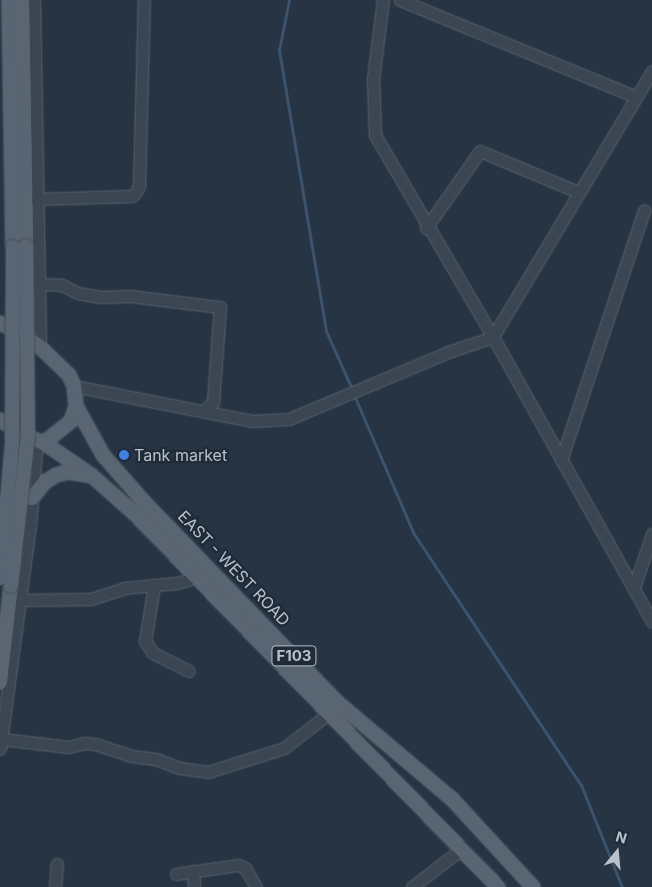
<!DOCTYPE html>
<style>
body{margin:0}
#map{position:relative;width:652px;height:887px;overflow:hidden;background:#263443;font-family:Inter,sans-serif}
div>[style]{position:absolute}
.stream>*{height:3px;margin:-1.5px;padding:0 1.5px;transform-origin:1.5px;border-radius:1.5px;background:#3c536b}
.roads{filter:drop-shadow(0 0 1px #59646f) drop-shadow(0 0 1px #59646f)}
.minor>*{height:11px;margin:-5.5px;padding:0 5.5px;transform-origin:5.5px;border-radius:5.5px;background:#3b4652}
.major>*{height:14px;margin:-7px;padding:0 7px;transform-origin:7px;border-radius:7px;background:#596572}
.bridges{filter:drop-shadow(0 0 1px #454f5b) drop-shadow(0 0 1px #454f5b)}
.major-bridge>*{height:14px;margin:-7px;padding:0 7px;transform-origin:7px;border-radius:7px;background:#596572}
.dots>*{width:14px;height:14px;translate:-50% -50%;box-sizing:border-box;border:2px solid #1f2b38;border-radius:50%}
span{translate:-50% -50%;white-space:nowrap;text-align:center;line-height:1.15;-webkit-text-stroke:4.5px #1f2b38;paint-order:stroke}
.shield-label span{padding:1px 4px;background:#1f2b38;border:1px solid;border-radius:4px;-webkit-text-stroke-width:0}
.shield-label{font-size:15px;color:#b8c1cc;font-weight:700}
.poi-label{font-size:16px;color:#b8c1cc}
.left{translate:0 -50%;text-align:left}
.street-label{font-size:16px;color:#b8c1cc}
.north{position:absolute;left:592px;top:827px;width:50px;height:50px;-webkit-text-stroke:4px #1f2b38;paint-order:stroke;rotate:17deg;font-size:14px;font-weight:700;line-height:20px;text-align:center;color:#b8c1cc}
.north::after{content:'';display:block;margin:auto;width:18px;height:22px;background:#b8c1cc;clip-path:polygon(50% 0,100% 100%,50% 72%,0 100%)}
</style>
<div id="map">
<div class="stream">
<div style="left:289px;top:0;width:51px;rotate:101.3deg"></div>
<div style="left:279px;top:50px;width:285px;rotate:80.5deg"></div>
<div style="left:326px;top:331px;width:64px;rotate:65.9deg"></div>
<div style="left:354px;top:395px;width:151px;rotate:66.7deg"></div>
<div style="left:414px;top:534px;width:301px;rotate:56.4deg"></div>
<div style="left:581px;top:785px;width:110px;rotate:68.1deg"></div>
</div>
<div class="roads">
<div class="minor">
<div style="left:34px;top:0;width:347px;rotate:89deg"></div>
<div style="left:400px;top:0;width:255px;rotate:22.3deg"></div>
<div style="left:652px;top:71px;width:310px;rotate:120.9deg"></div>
<div style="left:493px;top:337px;width:326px;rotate:60.8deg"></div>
<div style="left:35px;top:199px;width:97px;rotate:-1.8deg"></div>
<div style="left:132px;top:196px;width:6px;rotate:-45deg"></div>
<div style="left:136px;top:192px;width:7px;rotate:-63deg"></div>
<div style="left:139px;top:186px;width:186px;rotate:-88.5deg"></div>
<div style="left:426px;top:228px;width:94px;rotate:-55deg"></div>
<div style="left:480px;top:151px;width:106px;rotate:22.7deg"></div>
<div style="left:38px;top:284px;width:24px;rotate:2deg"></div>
<div style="left:62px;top:285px;width:18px;rotate:27deg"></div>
<div style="left:78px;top:293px;width:23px;rotate:10deg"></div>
<div style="left:101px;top:297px;width:29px;rotate:-2deg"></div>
<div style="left:130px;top:296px;width:91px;rotate:7deg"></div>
<div style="left:220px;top:307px;width:95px;rotate:94.2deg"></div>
<div style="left:213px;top:402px;width:11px;rotate:135deg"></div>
<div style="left:74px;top:386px;width:181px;rotate:11.1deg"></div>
<div style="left:252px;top:421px;width:37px;rotate:-3deg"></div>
<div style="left:289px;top:419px;width:176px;rotate:-22.8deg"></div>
<div style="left:451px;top:351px;width:44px;rotate:-18.4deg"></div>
<div style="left:493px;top:337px;width:234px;rotate:-120.3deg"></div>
<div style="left:375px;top:135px;width:56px;rotate:-92deg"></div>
<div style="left:373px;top:79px;width:80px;rotate:-82.8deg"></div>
<div style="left:561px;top:460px;width:263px;rotate:-71.6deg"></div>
<div style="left:154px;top:585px;width:57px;rotate:99.1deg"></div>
<div style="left:145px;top:641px;width:14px;rotate:56deg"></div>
<div style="left:153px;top:653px;width:40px;rotate:26.6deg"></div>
<div style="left:634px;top:587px;width:56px;rotate:-71.2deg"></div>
<div style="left:21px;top:600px;width:70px;rotate:-0.8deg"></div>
<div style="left:91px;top:599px;width:35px;rotate:-18deg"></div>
<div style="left:124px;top:588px;width:53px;rotate:-5.4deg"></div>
<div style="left:177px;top:583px;width:11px;rotate:-15deg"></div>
<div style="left:188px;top:580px;width:10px;rotate:-45deg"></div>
<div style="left:2px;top:739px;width:67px;rotate:6.8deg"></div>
<div style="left:69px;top:747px;width:16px;rotate:-15deg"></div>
<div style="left:84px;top:743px;width:11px;rotate:5deg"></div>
<div style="left:95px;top:744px;width:38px;rotate:18deg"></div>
<div style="left:131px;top:756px;width:25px;rotate:7deg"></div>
<div style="left:156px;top:759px;width:26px;rotate:21deg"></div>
<div style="left:180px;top:768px;width:28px;rotate:8deg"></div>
<div style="left:208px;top:772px;width:80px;rotate:-17.5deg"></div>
<div style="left:284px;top:748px;width:56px;rotate:-37.7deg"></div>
<div style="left:0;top:749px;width:226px;rotate:-82.4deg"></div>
<div style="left:30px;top:525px;width:85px;rotate:-85.3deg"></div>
<div style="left:193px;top:871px;width:16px;rotate:86deg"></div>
<div style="left:176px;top:874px;width:63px;rotate:-8.3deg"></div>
<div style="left:238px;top:865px;width:8px;rotate:23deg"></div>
<div style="left:245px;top:868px;width:22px;rotate:60deg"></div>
<div style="left:55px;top:887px;width:23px;rotate:-85deg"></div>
<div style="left:412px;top:887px;width:61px;rotate:-37.6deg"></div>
</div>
<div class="major">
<div style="left:9px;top:0;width:247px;rotate:89.1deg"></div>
<div style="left:22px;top:0;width:246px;rotate:89.1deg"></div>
<div style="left:0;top:323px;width:25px;rotate:27deg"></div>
<div style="left:22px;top:334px;width:22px;rotate:36deg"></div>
<div style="left:40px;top:347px;width:40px;rotate:44deg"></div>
<div style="left:69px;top:375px;width:12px;rotate:66deg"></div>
<div style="left:74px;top:386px;width:20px;rotate:84deg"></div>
<div style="left:76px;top:406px;width:16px;rotate:108deg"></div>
<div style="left:71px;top:421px;width:35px;rotate:141deg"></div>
<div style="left:76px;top:406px;width:56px;rotate:61.1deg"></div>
<div style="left:103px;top:455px;width:62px;rotate:48.9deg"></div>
<div style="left:144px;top:502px;width:277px;rotate:46deg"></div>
<div style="left:336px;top:701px;width:152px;rotate:40.2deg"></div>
<div style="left:452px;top:799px;width:120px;rotate:47.4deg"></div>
<div style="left:0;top:420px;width:28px;rotate:32deg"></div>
<div style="left:24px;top:435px;width:22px;rotate:22deg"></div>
<div style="left:44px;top:443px;width:57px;rotate:34.2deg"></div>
<div style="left:91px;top:475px;width:60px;rotate:41.6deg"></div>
<div style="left:136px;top:515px;width:519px;rotate:45.78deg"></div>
<div style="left:32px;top:498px;width:21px;rotate:-51deg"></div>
<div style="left:45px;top:482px;width:13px;rotate:-32deg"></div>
<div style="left:56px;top:475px;width:12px;rotate:-14deg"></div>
<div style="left:68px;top:472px;width:20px;rotate:9deg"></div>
<div style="left:0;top:682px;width:97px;rotate:-83.5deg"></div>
</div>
</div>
<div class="bridges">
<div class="major-bridge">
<div style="left:0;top:578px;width:135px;rotate:-84.9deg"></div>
<div style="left:12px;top:444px;width:197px;rotate:-89.7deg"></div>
<div style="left:11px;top:586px;width:152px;rotate:-83.6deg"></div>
<div style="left:28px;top:435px;width:189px;rotate:-90.6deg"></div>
</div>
</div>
<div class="dots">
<div style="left:124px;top:455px;background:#3f7fe0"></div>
</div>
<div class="shield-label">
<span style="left:294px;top:656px">F103</span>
</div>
<div class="poi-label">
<span class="left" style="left:134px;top:455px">Tank market</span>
</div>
<div class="street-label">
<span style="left:234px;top:568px;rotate:46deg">EAST - WEST ROAD</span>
</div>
<div class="north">N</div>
</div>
